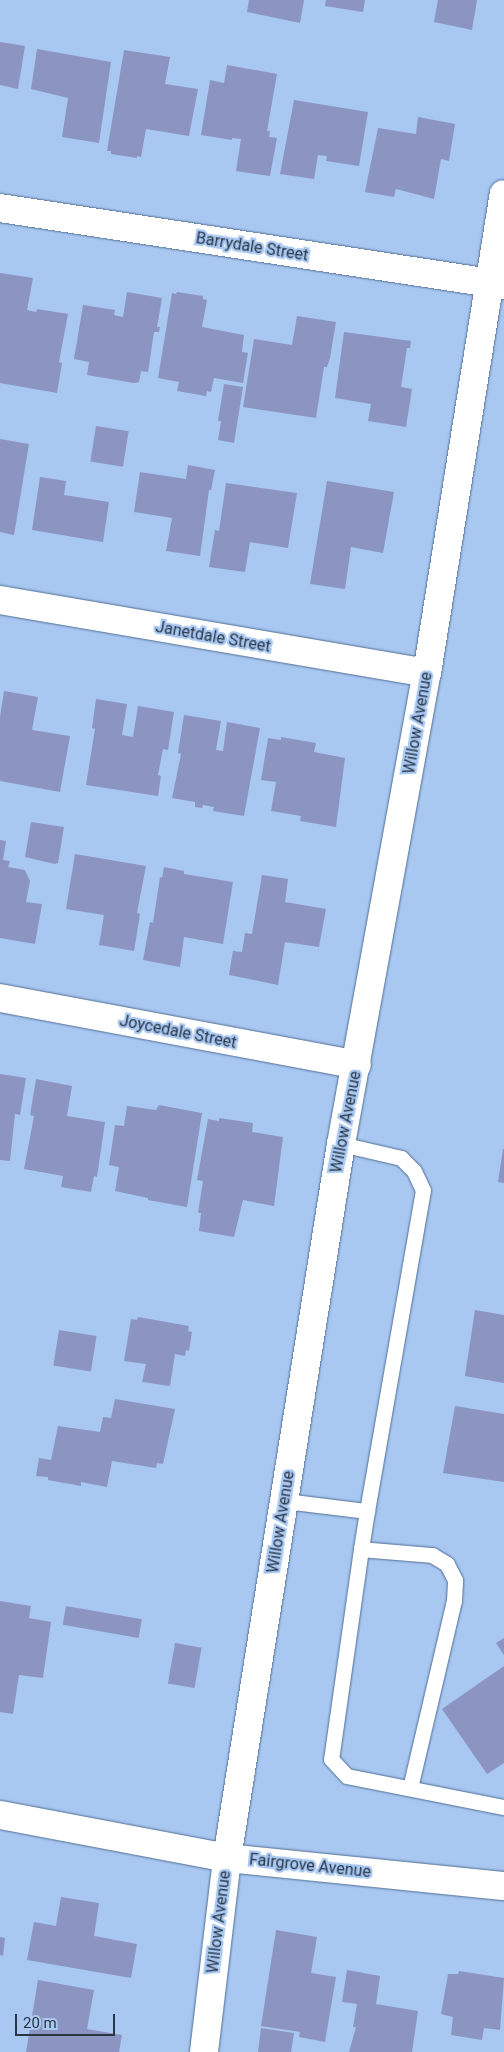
<!DOCTYPE html>
<style>
body{margin:0}
#map{position:relative;width:504px;height:2052px;overflow:hidden;background:#a8c7f1;font-family:Roboto,sans-serif}
div>[style]{position:absolute}
.building>*{inset:0;background:#8c95c2;transform-origin:0 0}
.roads{filter:drop-shadow(0 0 1px #537095) drop-shadow(0 0 1px #537095)}
.service>*{height:15px;margin:-7.5px;padding:0 7.5px;transform-origin:7.5px;border-radius:7.5px;background:#fff}
.minor>*{height:28px;margin:-14px;padding:0 14px;transform-origin:14px;border-radius:14px;background:#fff}
.tertiary>*{height:28px;margin:-14px;padding:0 14px;transform-origin:14px;border-radius:14px;background:#fff}
span{translate:-50% -50%;white-space:nowrap;text-align:center;line-height:1.15;-webkit-text-stroke:4.5px #a8c7f1;paint-order:stroke}
.street-label{font-size:16px;color:#293646}
.scale{position:absolute;left:15px;top:2014px;width:100px;height:22px;box-sizing:border-box;border:2px solid #293646;border-top:0;padding-left:6px;font-size:15px;line-height:18px;white-space:nowrap;color:#293646;-webkit-text-stroke:4px #a8c7f1;paint-order:stroke}
</style>
<div id="map">
<div class="building">
<div style="clip-path:polygon(249px 0,304px 0,300px 23px,247px 12px)"></div>
<div style="clip-path:polygon(326px 0,365px 0,363px 12px,325px 6px)"></div>
<div style="clip-path:polygon(438px 0,477px 0,472px 30px,434px 22px)"></div>
<div style="clip-path:polygon(0 42px,25px 46px,18px 89px,0 85px)"></div>
<div style="clip-path:polygon(37px 49px,111px 62px,99px 143px,62px 137px,68px 98px,31px 89px)"></div>
<div style="clip-path:polygon(124px 50px,170px 57px,165px 84px,198px 89px,189px 136px,146px 129px,141px 157px,137px 156px,137px 158px,111px 154px,111px 151px,107px 151px)"></div>
<div style="clip-path:polygon(227px 65px,277px 74px,267px 131px,270px 131px,269px 137px,277px 138px,270px 176px,236px 171px,241px 139px,232px 138px,232px 140px,201px 135px,210px 80px,224px 83px)"></div>
<div style="clip-path:polygon(294px 100px,368px 112px,359px 166px,326px 161px,327px 156px,318px 155px,314px 179px,280px 174px)"></div>
<div style="clip-path:polygon(418px 117px,455px 124px,449px 161px,441px 159px,434px 199px,396px 189px,394px 197px,365px 192px,378px 128px,416px 134px)"></div>
<div style="clip-path:polygon(0 273px,33px 278px,27px 310px,36px 312px,37px 309px,68px 314px,59px 362px,62px 363px,57px 393px,0 383px)"></div>
<div style="clip-path:polygon(127px 292px,162px 298px,157px 327px,160px 327px,159px 332px,154px 332px,148px 372px,141px 371px,139px 382px,134px 383px,87px 375px,89px 362px,74px 359px,83px 305px,115px 310px,114px 315px,123px 317px)"></div>
<div style="clip-path:polygon(177px 292px,203px 296px,203px 299px,207px 300px,202px 327px,244px 335px,242px 352px,248px 353px,243px 383px,214px 378px,211px 392px,207px 391px,206px 396px,177px 391px,179px 382px,158px 378px,172px 293px,176px 294px)"></div>
<div style="clip-path:polygon(297px 316px,336px 322px,330px 358px,327px 367px,324px 367px,316px 418px,243px 407px,254px 339px,292px 345px)"></div>
<div style="clip-path:polygon(344px 332px,411px 341px,410px 348px,407px 348px,401px 387px,412px 389px,406px 427px,368px 421px,371px 404px,335px 398px)"></div>
<div style="clip-path:polygon(224px 384px,243px 387px,234px 443px,218px 440px,221px 421px,218px 421px)"></div>
<div style="left:96px;top:426px;width:33px;height:36px;rotate:9deg"></div>
<div style="clip-path:polygon(0 439px,29px 444px,14px 535px,0 532px)"></div>
<div style="clip-path:polygon(188px 465px,215px 470px,211px 490px,209px 490px,200px 556px,166px 551px,172px 518px,134px 512px,140px 472px,186px 479px)"></div>
<div style="clip-path:polygon(40px 477px,66px 481px,64px 495px,109px 502px,103px 542px,32px 530px)"></div>
<div style="clip-path:polygon(327px 481px,394px 492px,383px 553px,351px 547px,345px 589px,310px 584px)"></div>
<div style="clip-path:polygon(226px 483px,297px 493px,288px 548px,250px 542px,245px 572px,209px 567px,215px 530px,219px 531px)"></div>
<div style="clip-path:polygon(4px 691px,38px 697px,32px 730px,70px 736px,60px 792px,0 781px,0 717px)"></div>
<div style="clip-path:polygon(96px 699px,127px 704px,122px 735px,133px 737px,138px 706px,174px 712px,168px 750px,163px 749px,158px 775px,161px 776px,158px 796px,86px 785px,95px 729px,92px 728px)"></div>
<div style="clip-path:polygon(184px 715px,221px 721px,216px 750px,223px 751px,227px 722px,260px 728px,244px 816px,213px 811px,214px 807px,203px 805px,202px 808px,195px 807px,195px 802px,172px 798px,181px 754px,178px 753px)"></div>
<div style="clip-path:polygon(281px 737px,316px 743px,314px 752px,345px 758px,336px 827px,300px 821px,301px 816px,271px 811px,276px 782px,261px 780px,268px 738px,281px 740px)"></div>
<div style="clip-path:polygon(31px 822px,64px 827px,58px 863px,55px 864px,25px 857px)"></div>
<div style="clip-path:polygon(0 840px,6px 841px,3px 860px,10px 861px,8px 867px,25px 870px,30px 881px,26px 902px,42px 904px,35px 944px,0 938px)"></div>
<div style="clip-path:polygon(75px 854px,146px 866px,137px 913px,140px 914px,134px 951px,99px 945px,104px 915px,66px 909px)"></div>
<div style="clip-path:polygon(164px 867px,184px 871px,184px 874px,233px 882px,223px 944px,184px 937px,180px 967px,143px 960px,150px 922px,153px 923px,160px 877px,162px 878px)"></div>
<div style="clip-path:polygon(262px 875px,288px 879px,285px 902px,326px 909px,319px 947px,285px 942px,278px 985px,229px 975px,233px 951px,242px 952px,245px 933px,252px 934px)"></div>
<div style="clip-path:polygon(0 1074px,26px 1078px,20px 1115px,15px 1114px,10px 1161px,0 1160px)"></div>
<div style="clip-path:polygon(36px 1079px,72px 1086px,67px 1116px,105px 1122px,97px 1177px,94px 1176px,91px 1192px,61px 1187px,63px 1176px,24px 1169px,34px 1116px,30px 1115px)"></div>
<div style="clip-path:polygon(159px 1105px,202px 1113px,187px 1207px,148px 1200px,148px 1198px,115px 1191px,119px 1167px,109px 1165px,115px 1125px,124px 1126px,127px 1106px,156px 1110px)"></div>
<div style="clip-path:polygon(219px 1118px,253px 1123px,252px 1132px,283px 1137px,274px 1206px,243px 1200px,234px 1237px,199px 1231px,201px 1213px,198px 1213px,203px 1181px,197px 1180px,208px 1119px,219px 1121px)"></div>
<div style="clip-path:polygon(503px 1149px,504px 1149px,504px 1183px,498px 1182px)"></div>
<div style="clip-path:polygon(475px 1310px,504px 1315px,504px 1383px,465px 1376px)"></div>
<div style="clip-path:polygon(138px 1317px,189px 1326px,188px 1331px,192px 1332px,189px 1351px,186px 1350px,185px 1356px,175px 1354px,170px 1386px,142px 1382px,146px 1364px,124px 1361px,131px 1319px,137px 1320px)"></div>
<div style="left:59px;top:1330px;width:38px;height:36px;rotate:9deg"></div>
<div style="clip-path:polygon(115px 1399px,175px 1409px,163px 1464px,157px 1463px,156px 1468px,112px 1461px,107px 1487px,81px 1482px,81px 1486px,48px 1480px,48px 1477px,36px 1476px,39px 1458px,51px 1460px,58px 1426px,100px 1432px,103px 1417px,111px 1418px)"></div>
<div style="clip-path:polygon(455px 1406px,504px 1414px,504px 1482px,443px 1473px)"></div>
<div style="clip-path:polygon(0 1601px,31px 1606px,29px 1618px,51px 1622px,43px 1678px,19px 1675px,13px 1714px,0 1712px)"></div>
<div style="left:66px;top:1606px;width:77px;height:19px;rotate:10deg"></div>
<div style="clip-path:polygon(504px 1638px,504px 1655px,496px 1643px)"></div>
<div style="left:175px;top:1643px;width:27px;height:41px;rotate:10deg"></div>
<div style="clip-path:polygon(504px 1666px,504px 1763px,487px 1774px,442px 1709px)"></div>
<div style="clip-path:polygon(61px 1897px,99px 1903px,94px 1936px,137px 1944px,131px 1978px,27px 1960px,34px 1922px,56px 1926px)"></div>
<div style="clip-path:polygon(276px 1930px,317px 1937px,311px 1973px,336px 1977px,325px 2042px,299px 2037px,300px 2032px,261px 2026px)"></div>
<div style="clip-path:polygon(0 1937px,5px 1938px,3px 1956px,0 1955px)"></div>
<div style="clip-path:polygon(347px 1970px,380px 1976px,376px 2004px,418px 2011px,412px 2052px,349px 2052px,356px 2027px,353px 2027px,357px 2004px,342px 2002px)"></div>
<div style="clip-path:polygon(459px 1971px,504px 1978px,500px 2030px,484px 2028px,482px 2040px,451px 2035px,453px 2017px,441px 2014px,448px 1974px,458px 1974px)"></div>
<div style="clip-path:polygon(38px 1980px,94px 1990px,87px 2029px,122px 2035px,119px 2052px,26px 2052px)"></div>
<div style="clip-path:polygon(261px 2028px,294px 2033px,291px 2052px,258px 2052px)"></div>
</div>
<div class="roads">
<div class="service">
<div style="left:341px;top:1144px;width:62px;rotate:13.1deg"></div>
<div style="left:401px;top:1158px;width:18px;rotate:45deg"></div>
<div style="left:414px;top:1171px;width:21px;rotate:65deg"></div>
<div style="left:423px;top:1190px;width:326px;rotate:99.9deg"></div>
<div style="left:285px;top:1501px;width:83px;rotate:7deg"></div>
<div style="left:367px;top:1511px;width:38px;rotate:99deg"></div>
<div style="left:410px;top:1788px;width:192px;rotate:-76.8deg"></div>
<div style="left:454px;top:1601px;width:21px;rotate:-87deg"></div>
<div style="left:455px;top:1580px;width:18px;rotate:-117deg"></div>
<div style="left:447px;top:1564px;width:17px;rotate:-149deg"></div>
<div style="left:432px;top:1555px;width:71px;rotate:-175.2deg"></div>
<div style="left:361px;top:1549px;width:212px;rotate:98.1deg"></div>
<div style="left:331px;top:1759px;width:23px;rotate:47deg"></div>
<div style="left:347px;top:1776px;width:160px;rotate:11.2deg"></div>
</div>
<div class="minor">
<div style="left:0;top:208px;width:510px;rotate:8.69deg"></div>
<div style="left:0;top:600px;width:433px;rotate:9.7deg"></div>
<div style="left:0;top:998px;width:363px;rotate:10.6deg"></div>
<div style="left:0;top:1815px;width:231px;rotate:10.7deg"></div>
<div style="left:227px;top:1858px;width:278px;rotate:5.8deg"></div>
</div>
<div class="tertiary">
<div style="left:204px;top:2052px;width:195px;rotate:-83.2deg"></div>
<div style="left:227px;top:1858px;width:723px;rotate:-80.93deg"></div>
<div style="left:341px;top:1144px;width:479px;rotate:-79.7deg"></div>
<div style="left:427px;top:673px;width:485px;rotate:-80.9deg"></div>
</div>
</div>
<div class="street-label">
<span style="left:252px;top:247px;rotate:9deg">Barrydale Street</span>
<span style="left:213px;top:637px;rotate:10deg">Janetdale Street</span>
<span style="left:418px;top:723px;rotate:-80deg">Willow Avenue</span>
<span style="left:178px;top:1032px;rotate:11deg">Joycedale Street</span>
<span style="left:346px;top:1122px;rotate:-79deg">Willow Avenue</span>
<span style="left:281px;top:1522px;rotate:-81deg">Willow Avenue</span>
<span style="left:310px;top:1866px;rotate:6deg">Fairgrove Avenue</span>
<span style="left:219px;top:1922px;rotate:-83deg">Willow Avenue</span>
</div>
<div class="scale">20 m</div>
</div>
